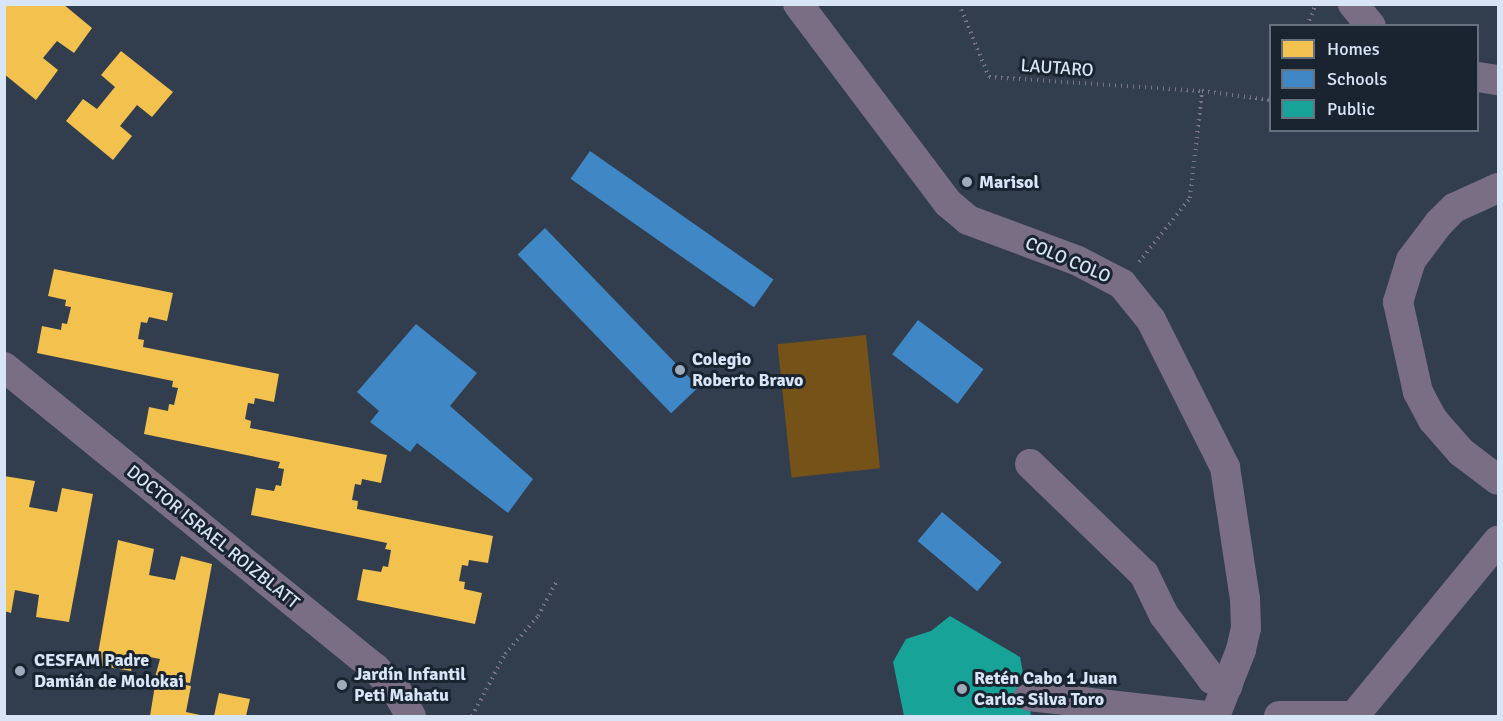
<!DOCTYPE html>
<meta charset="utf-8">
<style>
body{margin:0}
#map{position:relative;width:1503px;height:721px;overflow:hidden;background:#323e4e;font-family:Signika,sans-serif}
div>[style]{position:absolute}
.green>*{inset:0;background:#745218;transform-origin:0 0}
.homes>*{inset:0;background:#f2c14e}
.schools>*{inset:0;background:#3f88c5;transform-origin:0 0}
.public>*{inset:0;background:#17a398}
.path>*{height:4px;margin-top:-2px;transform-origin:0;background:repeating-linear-gradient(90deg,#777484 0 1.5px,transparent 0 6px)}
.minor>*{height:30px;margin:-15px;padding:0 15px;transform-origin:15px;border-radius:15px;background:#796e83}
.dots>*{width:16px;height:16px;translate:-50% -50%;box-sizing:border-box;border:3px solid #1a2430;border-radius:50%}
span{translate:-50% -50%;white-space:nowrap;text-align:center;line-height:1.15;-webkit-text-stroke:6px #1a2430;paint-order:stroke}
.street-label{font-size:18px;color:#d7e5f6}
.poi-label{font-size:18px;color:#d7e5f6;font-weight:700}
.left{translate:0 -50%;text-align:left}
.frame{position:absolute;inset:0;border:6px solid #d7e5f6;pointer-events:none}
.legend{position:absolute;left:1269px;top:24px;width:210px;height:108px;box-sizing:border-box;background:#1a2430;border:2px solid #66717f;margin:0;padding:8px 10px;list-style:none;font-size:18px;color:#d7e5f6}
.legend li{display:flex;align-items:center;gap:12px;height:30px}
.legend b{width:30px;border:2px solid #66717f}
</style>
<div id="map">
<div class="green">
<div style="left:866px;top:335px;width:134px;height:89px;rotate:84deg"></div>
</div>
<div class="homes">
<div style="clip-path:polygon(4px 4px,63px 4px,92px 28px,74px 53px,57px 41px,43px 58px,58px 70px,36px 100px,4px 74px)"></div>
<div style="clip-path:polygon(121px 51px,173px 92px,152px 117px,137px 105px,120px 126px,132px 136px,113px 160px,66px 121px,83px 99px,97px 109px,115px 87px,101px 75px)"></div>
<div style="clip-path:polygon(54px 269px,173px 293px,167px 321px,149px 317px,147px 323px,141px 322px,138px 339px,144px 340px,143px 347px,279px 374px,274px 402px,255px 398px,254px 404px,248px 403px,245px 419px,251px 421px,250px 428px,387px 455px,381px 483px,362px 479px,361px 485px,355px 484px,352px 500px,358px 501px,357px 509px,493px 536px,488px 563px,469px 560px,468px 566px,462px 565px,459px 581px,465px 582px,464px 589px,482px 593px,475px 624px,357px 600px,363px 569px,381px 572px,383px 566px,388px 567px,391px 550px,385px 549px,387px 543px,251px 515px,256px 488px,274px 491px,276px 485px,281px 486px,284px 469px,278px 468px,280px 462px,144px 434px,149px 407px,168px 411px,169px 404px,174px 405px,178px 388px,172px 387px,173px 381px,37px 353px,42px 326px,61px 330px,62px 323px,67px 324px,71px 307px,65px 306px,66px 300px,48px 296px)"></div>
<div style="clip-path:polygon(4px 476px,35px 481px,29px 507px,57px 512px,62px 488px,93px 494px,69px 622px,36px 617px,39px 595px,15px 590px,11px 613px,4px 611px)"></div>
<div style="clip-path:polygon(118px 540px,154px 549px,149px 575px,175px 580px,181px 556px,212px 564px,190px 683px,155px 677px,160px 659px,134px 654px,131px 671px,96px 665px)"></div>
<div style="clip-path:polygon(156px 679px,191px 686px,186px 712px,205px 716px,150px 716px)"></div>
<div style="clip-path:polygon(219px 693px,250px 699px,246px 716px,214px 716px)"></div>
</div>
<div class="schools">
<div style="left:590px;top:151px;width:224px;height:34px;rotate:35deg"></div>
<div style="left:545px;top:228px;width:221px;height:38px;rotate:46deg"></div>
<div style="left:918px;top:320px;width:82px;height:43px;rotate:37deg"></div>
<div style="clip-path:polygon(416px 324px,477px 373px,450px 406px,533px 479px,508px 513px,417px 443px,410px 452px,370px 422px,379px 411px,357px 392px)"></div>
<div style="left:942px;top:512px;width:78px;height:38px;rotate:40deg"></div>
</div>
<div class="public">
<div style="clip-path:polygon(950px 616px,1020px 657px,1031px 716px,904px 716px,893px 662px,906px 639px,931px 631px)"></div>
</div>
<div class="path">
<div style="left:959px;top:4px;width:79px;rotate:67.7deg"></div>
<div style="left:989px;top:77px;width:213px;rotate:3.8deg"></div>
<div style="left:1202px;top:91px;width:69px;rotate:7.5deg"></div>
<div style="left:1307px;top:26px;width:24px;rotate:-68deg"></div>
<div style="left:1309px;top:130px;width:1px;rotate:90deg"></div>
<div style="left:1139px;top:262px;width:82px;rotate:-51.4deg"></div>
<div style="left:1190px;top:198px;width:108px;rotate:-83.6deg"></div>
<div style="left:472px;top:716px;width:70px;rotate:-62deg"></div>
<div style="left:505px;top:654px;width:50px;rotate:-49deg"></div>
<div style="left:538px;top:616px;width:42px;rotate:-61.6deg"></div>
</div>
<div class="minor">
<div style="left:798px;top:4px;width:249px;rotate:53deg"></div>
<div style="left:948px;top:203px;width:26px;rotate:40deg"></div>
<div style="left:968px;top:220px;width:117px;rotate:20.4deg"></div>
<div style="left:1078px;top:261px;width:50px;rotate:27.6deg"></div>
<div style="left:1122px;top:284px;width:46px;rotate:51.1deg"></div>
<div style="left:1151px;top:320px;width:165px;rotate:63.3deg"></div>
<div style="left:1225px;top:467px;width:134px;rotate:81.4deg"></div>
<div style="left:1245px;top:599px;width:29px;rotate:88deg"></div>
<div style="left:1246px;top:628px;width:23px;rotate:103deg"></div>
<div style="left:1241px;top:650px;width:71px;rotate:111.5deg"></div>
<div style="left:1353px;top:4px;width:28px;rotate:51deg"></div>
<div style="left:1478px;top:77px;width:20px;rotate:9deg"></div>
<div style="left:1498px;top:188px;width:48px;rotate:155.6deg"></div>
<div style="left:1454px;top:208px;width:21px;rotate:135deg"></div>
<div style="left:1439px;top:223px;width:46px;rotate:127.1deg"></div>
<div style="left:1411px;top:260px;width:44px;rotate:107.2deg"></div>
<div style="left:1398px;top:302px;width:92px;rotate:77.5deg"></div>
<div style="left:1418px;top:392px;width:32px;rotate:62deg"></div>
<div style="left:1433px;top:420px;width:43px;rotate:48.8deg"></div>
<div style="left:1461px;top:452px;width:46px;rotate:37.1deg"></div>
<div style="left:4px;top:367px;width:478px;rotate:39.1deg"></div>
<div style="left:375px;top:668px;width:33px;rotate:47deg"></div>
<div style="left:397px;top:692px;width:28px;rotate:60deg"></div>
<div style="left:1030px;top:464px;width:158px;rotate:44deg"></div>
<div style="left:1144px;top:574px;width:46px;rotate:64deg"></div>
<div style="left:1164px;top:615px;width:80px;rotate:53.1deg"></div>
<div style="left:1212px;top:679px;width:17px;rotate:25deg"></div>
<div style="left:1029px;top:696px;width:178px;rotate:6.4deg"></div>
<div style="left:1279px;top:716px;width:76px"></div>
<div style="left:1354px;top:716px;width:227px;rotate:-50.6deg"></div>
</div>
<div class="dots">
<div style="left:967px;top:182px;background:#9dabbb"></div>
<div style="left:680px;top:370px;background:#9dabbb"></div>
<div style="left:20px;top:671px;background:#9dabbb"></div>
<div style="left:342px;top:685px;background:#9dabbb"></div>
<div style="left:962px;top:689px;background:#9dabbb"></div>
</div>
<div class="street-label">
<span style="left:1057px;top:68px;rotate:4deg">LAUTARO</span>
<span style="left:1068px;top:260px;rotate:23deg">COLO COLO</span>
<span style="left:213px;top:537px;rotate:39deg">DOCTOR ISRAEL ROIZBLATT</span>
</div>
<div class="poi-label">
<span class="left" style="left:979px;top:182px">Marisol</span>
<span class="left" style="left:692px;top:370px">Colegio<br>Roberto Bravo</span>
<span class="left" style="left:34px;top:671px">CESFAM Padre<br>Damián de Molokai</span>
<span class="left" style="left:354px;top:685px">Jardín Infantil<br>Peti Mahatu</span>
<span class="left" style="left:974px;top:689px">Retén Cabo 1 Juan<br>Carlos Silva Toro</span>
</div>
<div class="frame"></div>
<ul class="legend">
<li><b style="height:16px;background:#f2c14e"></b>Homes</li>
<li><b style="height:16px;background:#3f88c5"></b>Schools</li>
<li><b style="height:16px;background:#17a398"></b>Public</li>
</ul>
</div>
